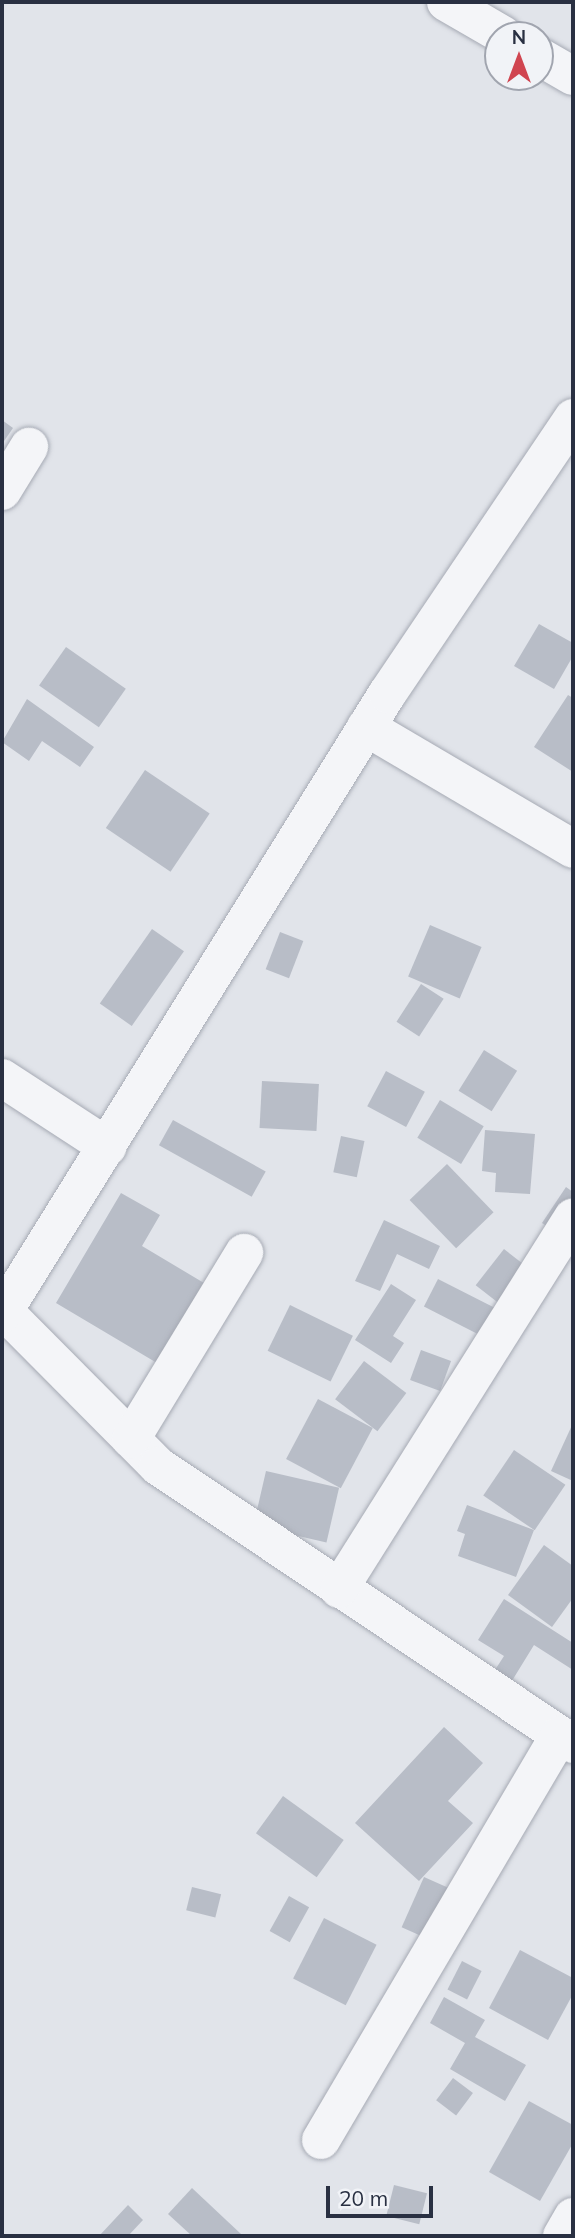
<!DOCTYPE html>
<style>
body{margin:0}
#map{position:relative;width:575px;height:2238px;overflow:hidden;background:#e1e4ea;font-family:Mulish,sans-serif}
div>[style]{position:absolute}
.building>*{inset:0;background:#b8bdc7;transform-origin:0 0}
.roads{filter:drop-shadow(0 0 2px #a6aab4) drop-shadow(0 0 2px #a6aab4)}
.minor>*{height:38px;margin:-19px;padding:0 19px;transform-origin:19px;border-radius:19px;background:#f4f5f8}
span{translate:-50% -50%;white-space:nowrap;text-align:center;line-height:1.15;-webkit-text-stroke:5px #f1f3f7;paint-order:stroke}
.frame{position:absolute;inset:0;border:4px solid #293042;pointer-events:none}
.north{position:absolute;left:484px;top:21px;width:70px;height:70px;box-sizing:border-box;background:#f1f3f7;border:2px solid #a1a5af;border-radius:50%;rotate:0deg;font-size:19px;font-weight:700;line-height:28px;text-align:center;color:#293042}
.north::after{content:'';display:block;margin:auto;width:24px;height:32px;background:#d04550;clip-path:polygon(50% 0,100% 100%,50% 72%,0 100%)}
.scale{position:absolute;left:326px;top:2186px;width:107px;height:32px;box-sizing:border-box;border:4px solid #293042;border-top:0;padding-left:9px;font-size:21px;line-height:24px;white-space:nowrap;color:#293042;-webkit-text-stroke:5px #f1f3f7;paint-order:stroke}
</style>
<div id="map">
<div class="building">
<div style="clip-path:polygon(2px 420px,13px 428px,2px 444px)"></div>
<div style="clip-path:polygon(539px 624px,573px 643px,573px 656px,554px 689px,514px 666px)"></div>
<div style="left:66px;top:647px;width:73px;height:47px;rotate:35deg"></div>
<div style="clip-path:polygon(568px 695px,573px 698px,573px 772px,534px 747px)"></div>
<div style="clip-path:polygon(27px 699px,94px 747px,80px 767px,42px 741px,29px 761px,2px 742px)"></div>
<div style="left:145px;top:770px;width:78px;height:70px;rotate:34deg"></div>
<div style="left:430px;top:925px;width:56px;height:56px;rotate:23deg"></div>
<div style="left:152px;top:929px;width:39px;height:91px;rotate:35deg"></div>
<div style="left:280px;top:932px;width:25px;height:40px;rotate:21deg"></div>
<div style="left:421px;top:984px;width:27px;height:45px;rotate:33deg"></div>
<div style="left:484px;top:1050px;width:39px;height:48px;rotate:32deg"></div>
<div style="left:386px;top:1071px;width:44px;height:40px;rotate:28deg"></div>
<div style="left:262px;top:1081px;width:57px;height:47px;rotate:3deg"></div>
<div style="left:440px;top:1100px;width:51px;height:44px;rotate:31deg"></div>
<div style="left:173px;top:1120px;width:106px;height:29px;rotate:29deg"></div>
<div style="clip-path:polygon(485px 1130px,535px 1134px,530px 1194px,495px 1192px,496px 1173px,482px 1171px)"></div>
<div style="left:341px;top:1136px;width:24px;height:37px;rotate:12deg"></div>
<div style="left:447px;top:1164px;width:67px;height:52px;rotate:46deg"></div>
<div style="clip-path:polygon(566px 1187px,573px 1192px,573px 1212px,559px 1234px,542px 1223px)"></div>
<div style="clip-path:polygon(121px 1193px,160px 1215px,142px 1246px,204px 1283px,157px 1363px,56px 1303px)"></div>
<div style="clip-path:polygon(384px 1220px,440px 1246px,429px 1269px,397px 1254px,380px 1291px,355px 1281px)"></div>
<div style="left:504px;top:1249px;width:42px;height:46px;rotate:38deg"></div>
<div style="left:438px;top:1279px;width:74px;height:31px;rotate:27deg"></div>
<div style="clip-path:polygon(391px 1284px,416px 1300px,393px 1336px,404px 1343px,391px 1363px,355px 1340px)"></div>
<div style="left:290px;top:1305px;width:70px;height:51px;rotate:26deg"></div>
<div style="left:421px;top:1350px;width:32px;height:32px;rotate:20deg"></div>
<div style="left:364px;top:1361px;width:53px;height:48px;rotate:37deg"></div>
<div style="left:318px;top:1399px;width:62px;height:68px;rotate:28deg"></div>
<div style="clip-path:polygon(573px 1423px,573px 1481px,551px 1471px)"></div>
<div style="left:514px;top:1450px;width:62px;height:55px;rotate:34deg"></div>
<div style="left:266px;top:1471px;width:75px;height:56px;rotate:13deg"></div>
<div style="clip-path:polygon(467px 1505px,534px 1530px,516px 1577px,458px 1556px,465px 1534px,457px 1531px)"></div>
<div style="clip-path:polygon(544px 1545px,573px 1566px,573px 1598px,552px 1627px,508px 1595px)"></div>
<div style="clip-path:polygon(504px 1599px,573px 1643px,573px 1670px,534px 1645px,510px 1684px,493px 1673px,504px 1656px,478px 1640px)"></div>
<div style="clip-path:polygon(444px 1727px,483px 1763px,448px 1801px,473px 1823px,419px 1881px,355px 1823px)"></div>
<div style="left:283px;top:1796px;width:75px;height:46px;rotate:36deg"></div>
<div style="left:424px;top:1877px;width:32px;height:55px;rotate:24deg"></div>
<div style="left:192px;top:1887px;width:30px;height:24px;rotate:14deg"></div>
<div style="left:289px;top:1896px;width:23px;height:40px;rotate:29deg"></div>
<div style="left:324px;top:1918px;width:59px;height:68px;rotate:27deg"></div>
<div style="clip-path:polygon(520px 1950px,573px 1978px,573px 1994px,548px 2040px,489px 2008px)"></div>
<div style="left:462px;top:1961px;width:22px;height:32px;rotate:27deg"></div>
<div style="clip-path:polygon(444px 1997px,485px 2020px,475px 2037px,526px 2065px,505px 2101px,450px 2069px,465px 2043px,430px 2023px)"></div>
<div style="left:453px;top:2078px;width:25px;height:28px;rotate:37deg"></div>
<div style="clip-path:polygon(529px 2101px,573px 2125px,573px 2143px,540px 2201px,489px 2172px)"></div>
<div style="left:394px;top:2185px;width:34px;height:32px;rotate:14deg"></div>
<div style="clip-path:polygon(192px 2188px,241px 2234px,239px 2236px,192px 2236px,168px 2214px)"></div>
<div style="clip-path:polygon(128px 2205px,143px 2220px,128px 2236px,99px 2236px)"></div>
</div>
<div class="roads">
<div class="minor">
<div style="left:446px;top:2px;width:66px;rotate:30.1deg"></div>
<div style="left:540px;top:57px;width:38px;rotate:30deg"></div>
<div style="left:2px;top:491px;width:52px;rotate:-58.5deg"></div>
<div style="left:366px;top:727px;width:240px;rotate:30.5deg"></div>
<div style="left:2px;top:1078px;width:126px;rotate:33.1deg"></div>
<div style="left:4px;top:1311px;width:218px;rotate:45.2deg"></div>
<div style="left:158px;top:1466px;width:500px;rotate:33.8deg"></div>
<div style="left:2px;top:1314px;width:730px;rotate:-58.16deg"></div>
<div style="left:387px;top:694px;width:333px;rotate:-56deg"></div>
<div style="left:131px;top:1439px;width:218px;rotate:-58.7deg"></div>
<div style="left:339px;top:1589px;width:439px;rotate:-57.8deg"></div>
<div style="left:321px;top:2140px;width:470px;rotate:-59.5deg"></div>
<div style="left:562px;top:2236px;width:22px;rotate:-60deg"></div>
</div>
</div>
<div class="frame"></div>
<div class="north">N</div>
<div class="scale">20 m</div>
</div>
